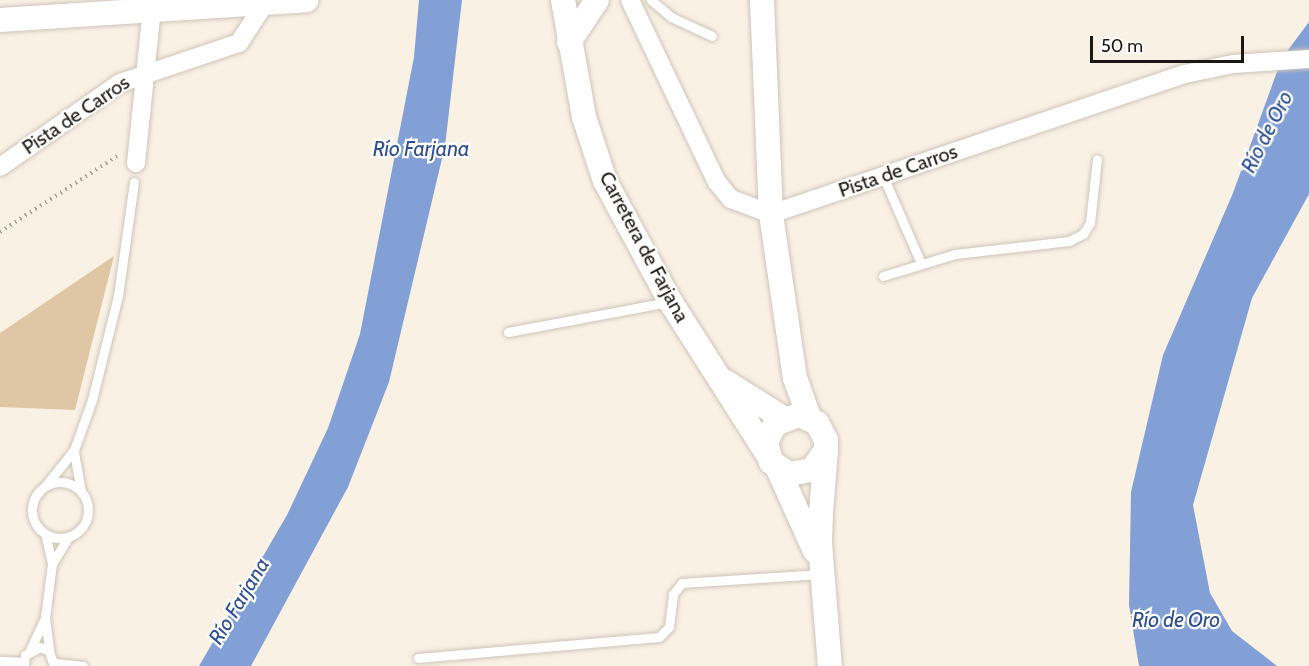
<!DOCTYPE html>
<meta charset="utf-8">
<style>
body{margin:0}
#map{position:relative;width:1309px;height:666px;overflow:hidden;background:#faf1e5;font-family:Cabin,sans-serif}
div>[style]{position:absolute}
.green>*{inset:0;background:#dfc6a4}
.water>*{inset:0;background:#82a0d6}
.path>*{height:4px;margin-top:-2px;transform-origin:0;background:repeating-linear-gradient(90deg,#a69f96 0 1.5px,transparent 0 6px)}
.roads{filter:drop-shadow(0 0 2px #cec5b9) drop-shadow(0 0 2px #cec5b9)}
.lane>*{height:9px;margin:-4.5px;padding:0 4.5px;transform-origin:4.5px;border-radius:4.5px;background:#fff}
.lane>.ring{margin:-4.5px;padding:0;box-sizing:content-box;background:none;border:9px solid #fff;border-radius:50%}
.street>*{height:18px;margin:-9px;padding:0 9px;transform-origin:9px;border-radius:9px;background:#fff}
.secondary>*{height:24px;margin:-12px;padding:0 12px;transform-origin:12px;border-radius:12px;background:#fff}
span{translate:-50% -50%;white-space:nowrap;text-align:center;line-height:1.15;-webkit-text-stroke:4.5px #fff;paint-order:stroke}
.street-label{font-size:20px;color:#1b1814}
.water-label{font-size:21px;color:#2c4e91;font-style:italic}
.scale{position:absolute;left:1090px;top:36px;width:154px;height:27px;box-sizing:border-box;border:3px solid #1b1814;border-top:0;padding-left:8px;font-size:18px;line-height:21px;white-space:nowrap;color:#1b1814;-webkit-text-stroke:4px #fff;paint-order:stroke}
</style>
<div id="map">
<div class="green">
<div style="clip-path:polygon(114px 256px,75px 410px,0 407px,0 333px)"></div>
</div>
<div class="water">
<div style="clip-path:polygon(419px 0,462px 0,445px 146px,389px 382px,348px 487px,251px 666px,199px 666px,287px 515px,328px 428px,360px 334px,414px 57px)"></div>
<div style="clip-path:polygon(1309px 22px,1309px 194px,1252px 298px,1193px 505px,1210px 593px,1232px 631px,1277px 666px,1139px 666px,1129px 605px,1131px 492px,1163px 355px,1233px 193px,1282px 58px)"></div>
</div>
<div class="path">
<div style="left:0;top:232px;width:143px;rotate:-33deg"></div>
</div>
<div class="roads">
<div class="lane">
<div style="left:651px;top:0;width:26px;rotate:40deg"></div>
<div style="left:671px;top:17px;width:45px;rotate:24.9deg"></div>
<div style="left:883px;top:176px;width:93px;rotate:66.5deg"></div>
<div style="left:883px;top:276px;width:75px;rotate:-17deg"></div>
<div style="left:955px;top:254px;width:115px;rotate:-6.5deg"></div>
<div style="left:1069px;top:241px;width:16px;rotate:-27deg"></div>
<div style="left:1083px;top:234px;width:13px;rotate:-58deg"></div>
<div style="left:1090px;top:223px;width:64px;rotate:-83.8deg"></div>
<div style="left:508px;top:332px;width:163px;rotate:-10.6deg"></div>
<div style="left:74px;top:452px;width:39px;rotate:80deg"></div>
<div class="ring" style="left:32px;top:482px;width:47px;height:47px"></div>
<div style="left:46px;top:485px;width:45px;rotate:-51.3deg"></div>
<div style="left:74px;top:450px;width:53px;rotate:-70.2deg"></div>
<div style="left:92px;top:400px;width:107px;rotate:-76deg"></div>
<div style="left:118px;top:296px;width:115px;rotate:-82deg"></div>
<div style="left:45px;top:533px;width:32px;rotate:77deg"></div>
<div style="left:52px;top:564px;width:53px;rotate:97.5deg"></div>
<div style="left:45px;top:617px;width:34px;rotate:83deg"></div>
<div style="left:52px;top:564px;width:31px;rotate:-59deg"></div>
<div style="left:30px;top:650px;width:33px;rotate:-65deg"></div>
<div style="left:418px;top:658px;width:242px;rotate:-5deg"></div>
<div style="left:659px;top:637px;width:14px;rotate:-45deg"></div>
<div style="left:669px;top:627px;width:33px;rotate:-83deg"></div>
<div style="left:673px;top:594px;width:14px;rotate:-51deg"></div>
<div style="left:682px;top:583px;width:139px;rotate:-3.7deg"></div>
<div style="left:0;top:661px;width:23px;rotate:2deg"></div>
<div style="left:55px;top:663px;width:28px;rotate:6deg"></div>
<div style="left:24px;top:666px;width:11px;rotate:-85deg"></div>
<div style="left:25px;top:655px;width:17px;rotate:-28deg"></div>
<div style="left:40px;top:647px;width:10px;rotate:24deg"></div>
<div style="left:49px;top:651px;width:16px;rotate:72deg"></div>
</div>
<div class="street">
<div style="left:630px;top:0;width:202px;rotate:64.5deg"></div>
<div style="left:717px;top:182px;width:22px;rotate:51deg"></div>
<div style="left:731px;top:199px;width:43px;rotate:20.6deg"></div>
<div style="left:771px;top:214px;width:437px;rotate:-18.7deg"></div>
<div style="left:1185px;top:74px;width:49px;rotate:-11.8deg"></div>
<div style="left:1233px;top:64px;width:76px;rotate:-3.8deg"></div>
<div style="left:136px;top:163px;width:155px;rotate:-84.1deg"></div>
<div style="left:0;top:167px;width:146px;rotate:-35deg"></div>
<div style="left:120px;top:83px;width:126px;rotate:-18.6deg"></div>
<div style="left:239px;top:43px;width:48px;rotate:-57deg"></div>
</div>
<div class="secondary">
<div style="left:563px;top:0;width:119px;rotate:79.8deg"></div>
<div style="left:584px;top:117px;width:67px;rotate:71.8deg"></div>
<div style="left:605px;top:181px;width:136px;rotate:61.6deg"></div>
<div style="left:670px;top:301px;width:180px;rotate:57.5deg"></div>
<div style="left:762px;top:0;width:214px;rotate:87.6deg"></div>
<div style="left:771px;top:214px;width:166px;rotate:81.7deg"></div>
<div style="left:795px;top:378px;width:41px;rotate:70.3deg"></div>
<div style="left:0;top:20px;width:307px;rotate:-3.7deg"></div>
<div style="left:569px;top:42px;width:50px;rotate:-56.3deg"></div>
<div style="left:724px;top:381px;width:70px;rotate:32.1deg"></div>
<div style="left:826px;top:450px;width:24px;rotate:125deg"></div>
<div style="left:812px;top:470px;width:23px;rotate:170deg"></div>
<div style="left:789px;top:474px;width:22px;rotate:-146deg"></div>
<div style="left:771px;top:462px;width:21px;rotate:-104deg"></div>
<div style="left:766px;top:442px;width:20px;rotate:-63deg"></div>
<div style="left:775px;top:424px;width:26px;rotate:-21deg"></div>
<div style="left:799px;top:415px;width:20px;rotate:24deg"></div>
<div style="left:817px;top:423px;width:19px;rotate:62deg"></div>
<div style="left:826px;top:440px;width:10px;rotate:90deg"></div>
<div style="left:826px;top:450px;width:62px;rotate:94.6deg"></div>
<div style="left:821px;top:512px;width:31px;rotate:92deg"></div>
<div style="left:820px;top:543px;width:123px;rotate:85.4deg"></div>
<div style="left:778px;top:469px;width:90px;rotate:65.7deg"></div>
</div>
</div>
<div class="street-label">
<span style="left:76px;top:115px;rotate:-34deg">Pista de Carros</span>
<span style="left:898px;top:171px;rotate:-19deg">Pista de Carros</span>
<span style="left:644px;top:247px;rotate:62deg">Carretera de Farjana</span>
</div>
<div class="water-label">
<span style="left:1267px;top:132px;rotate:-63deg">Río de Oro</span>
<span style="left:421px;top:149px">Río Farjana</span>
<span style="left:239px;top:601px;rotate:-59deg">Río Farjana</span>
<span style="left:1176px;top:620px">Río de Oro</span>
</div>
<div class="scale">50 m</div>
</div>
